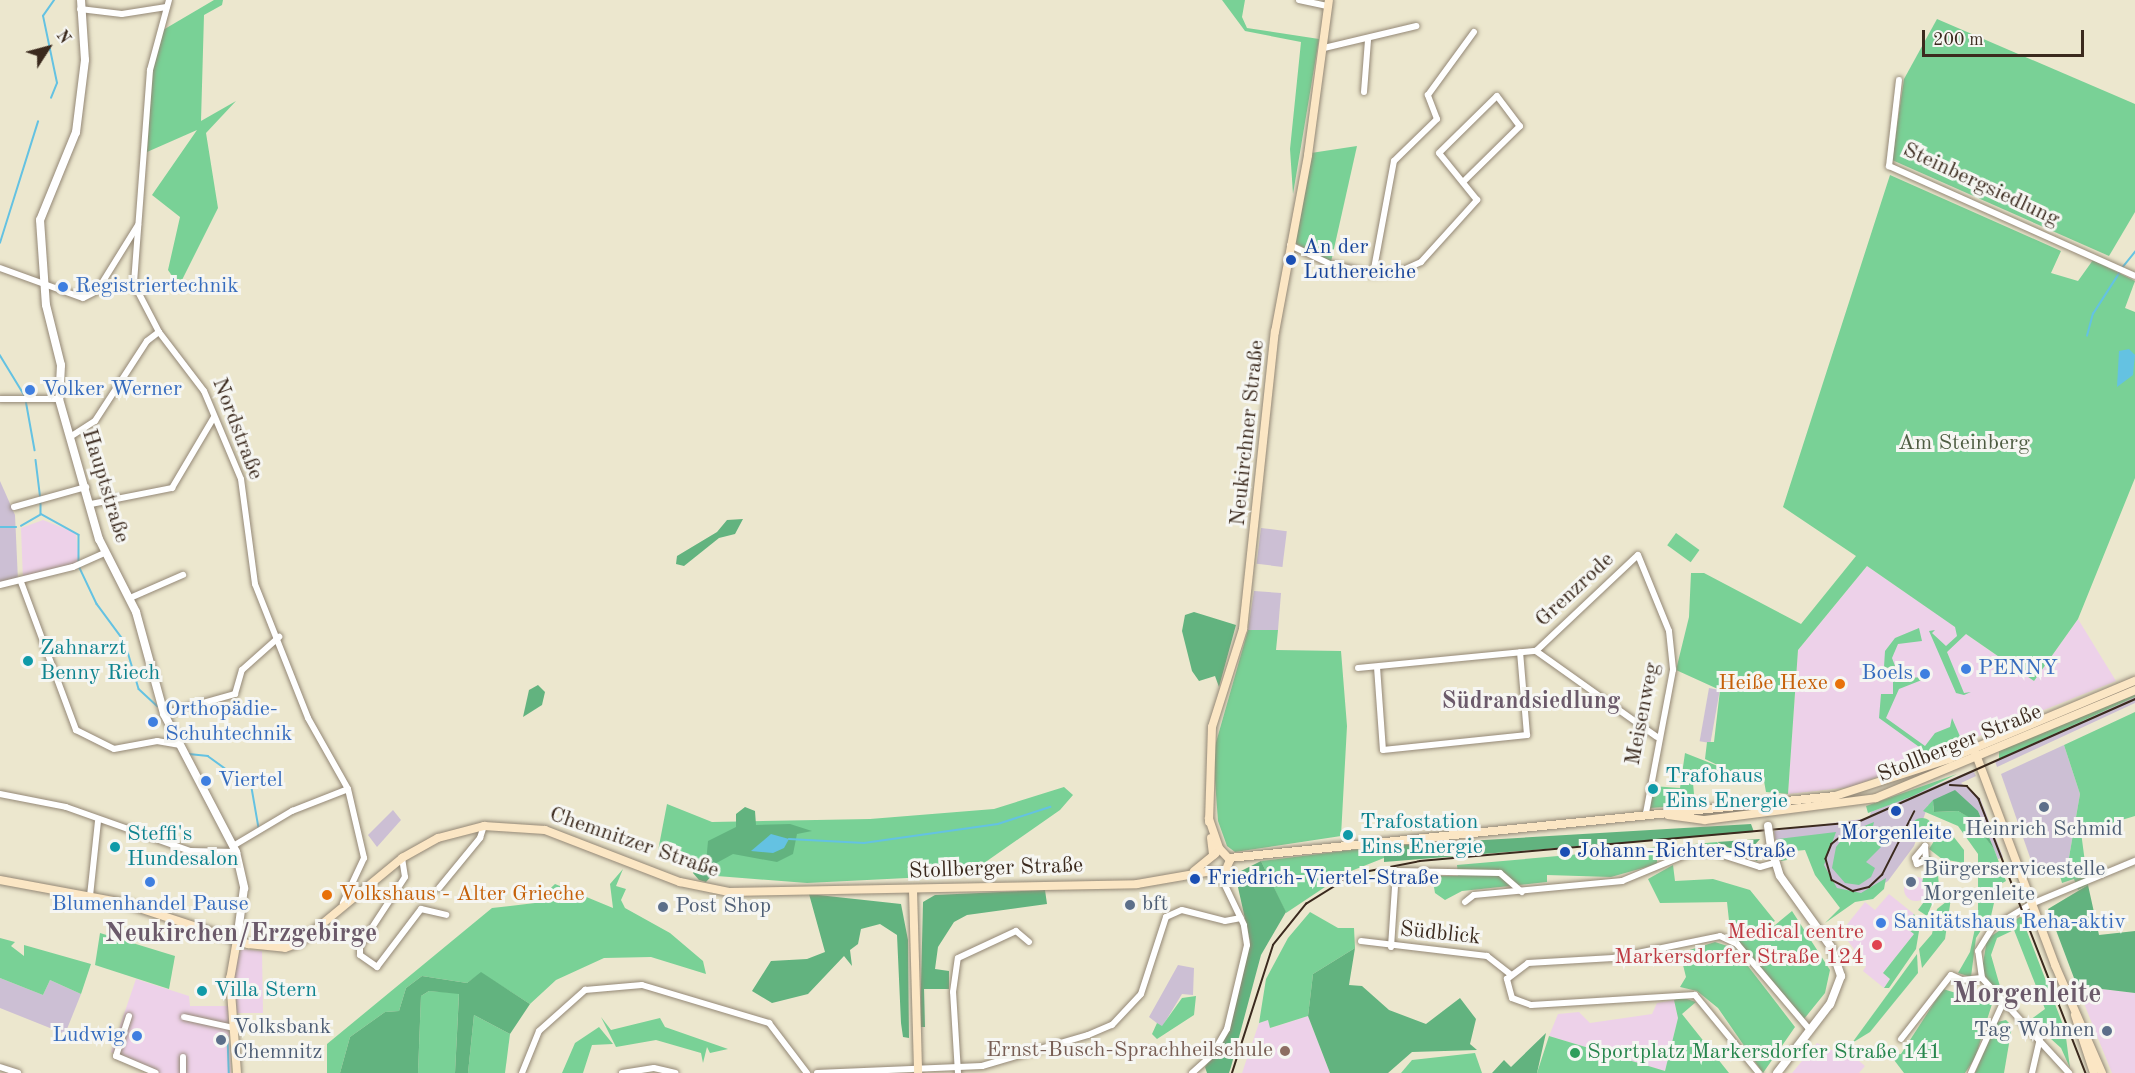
<!DOCTYPE html>
<meta charset="utf-8">
<style>
body{margin:0}
#map{position:relative;width:2135px;height:1073px;overflow:hidden;background:#ece7ce;font-family:"Old Standard TT",serif}
div>[style]{position:absolute}
.built>*{inset:0;background:#edd1e9}
.round{border-radius:50%}
.industrial>*{inset:0;background:#ccbfd4;transform-origin:0 0}
.green>*{inset:0;background:#79d196;transform-origin:0 0}
.forest>*{inset:0;background:#62b37f}
.water>*{inset:0;background:#64c2e2}
.stream>*{height:1.5px;margin:-0.75px;padding:0 0.75px;transform-origin:0.75px;border-radius:0.75px;background:#64c2e2}
.roads{filter:drop-shadow(0 0 2px #948876) drop-shadow(0 0 2px #948876)}
.minor>*{height:6px;margin:-3px;padding:0 3px;transform-origin:3px;border-radius:3px;background:#fff}
.tertiary>*{height:8px;margin:-4px;padding:0 4px;transform-origin:4px;border-radius:4px;background:#fff}
.secondary>*{height:8px;margin:-4px;padding:0 4px;transform-origin:4px;border-radius:4px;background:#fbe6c4}
.tram>*{height:1.5px;margin:-0.75px;padding:0 0.75px;transform-origin:0.75px;border-radius:0.75px;background:#3b2a1e}
.bridges{filter:drop-shadow(0 0 2px #948876) drop-shadow(0 0 2px #948876)}
.tertiary-bridge>*{height:8px;margin:-4px;padding:0 4px;transform-origin:4px;border-radius:4px;background:#fff}
.dots>*{width:16px;height:16px;translate:-50% -50%;box-sizing:border-box;border:3px solid #f6f6f2;border-radius:50%}
span{translate:-50% -50%;white-space:nowrap;text-align:center;line-height:1.15;-webkit-text-stroke:6px #f6f6f2;paint-order:stroke}
.street-label{font-size:22px;color:#3b2a1e}
.transit-label{font-size:22px;color:#164399}
.left{translate:0 -50%;text-align:left}
.shop-label{font-size:22px;color:#366cbe}
.right{translate:-100% -50%;text-align:right}
.park-label{font-size:22px;color:#4e5c42}
.culture-label{font-size:22px;color:#0d838f}
.food-label{font-size:22px;color:#c56008}
.service-label{font-size:22px;color:#4e5e75}
.health-label{font-size:22px;color:#be3a42}
.education-label{font-size:22px;color:#785e54}
.leisure-label{font-size:22px;color:#27864d}
.neighbourhood-label{font-size:24px;color:#6b5a6a;font-weight:700}
.quarter-label{font-size:26px;color:#6b5a6a;font-weight:700}
.district-label{font-size:28px;color:#6b5a6a;font-weight:700}
.north{position:absolute;left:18px;top:18px;width:60px;height:60px;-webkit-text-stroke:4px #f6f6f2;paint-order:stroke;rotate:54deg;font-size:16px;font-weight:700;line-height:24px;text-align:center;color:#3b2a1e}
.north::after{content:'';display:block;margin:auto;width:21px;height:27px;background:#3b2a1e;clip-path:polygon(50% 0,100% 100%,50% 72%,0 100%)}
.scale{position:absolute;left:1922px;top:30px;width:162px;height:27px;box-sizing:border-box;border:3px solid #3b2a1e;border-top:0;padding-left:8px;font-size:18px;line-height:21px;white-space:nowrap;color:#3b2a1e;-webkit-text-stroke:4px #f6f6f2;paint-order:stroke}
</style>
<div id="map">
<div class="built">
<div style="clip-path:polygon(43px 520px,76px 533px,79px 564px,23px 580px,21px 528px)"></div>
<div style="clip-path:polygon(1867px 566px,2034px 681px,2078px 619px,2116px 681px,1852px 787px,1788px 794px,1798px 650px)"></div>
<div class="round" style="left:1904px;top:877px;width:24px;height:24px"></div>
<div style="clip-path:polygon(1889px 894px,1914px 914px,1905px 927px,1914px 934px,1883px 973px,1890px 979px,1884px 988px,1863px 971px,1866px 966px,1851px 954px,1854px 949px,1841px 932px,1865px 902px,1875px 910px)"></div>
<div style="clip-path:polygon(241px 949px,262px 951px,263px 1013px,237px 1013px,234px 968px)"></div>
<div style="clip-path:polygon(136px 979px,189px 996px,190px 1006px,228px 1006px,231px 1073px,160px 1073px,111px 1052px)"></div>
<div style="clip-path:polygon(2077px 986px,2135px 993px,2135px 1073px,2112px 1073px)"></div>
<div style="clip-path:polygon(1674px 1000px,1678px 1018px,1665px 1071px,1549px 1036px,1558px 1014px,1579px 1012px,1590px 1023px,1652px 1014px,1657px 1003px)"></div>
<div style="clip-path:polygon(1308px 1016px,1330px 1073px,1242px 1073px,1259px 1023px,1268px 1020px,1271px 1028px)"></div>
<div style="clip-path:polygon(1817px 1043px,1842px 1055px,1846px 1050px,1865px 1066px,1859px 1073px,1792px 1073px)"></div>
</div>
<div class="industrial">
<div style="clip-path:polygon(0 481px,15px 515px,18px 581px,0 582px)"></div>
<div style="left:1261px;top:528px;width:26px;height:36px;rotate:7deg"></div>
<div style="clip-path:polygon(1254px 591px,1281px 593px,1278px 630px,1248px 630px)"></div>
<div style="left:1709px;top:688px;width:11px;height:54px;rotate:10deg"></div>
<div style="clip-path:polygon(2135px 697px,2135px 703px,1997px 767px,1995px 761px)"></div>
<div style="clip-path:polygon(2064px 745px,2080px 794px,2067px 869px,2060px 876px,2034px 869px,2001px 774px)"></div>
<div style="clip-path:polygon(1973px 770px,1976px 776px,1961px 783px,1980px 798px,2003px 857px,1998px 859px,1978px 811px,1928px 805px,1914px 846px,1888px 881px,1844px 908px,1828px 886px,1810px 836px,1775px 840px,1774px 831px,1869px 818px,1871px 812px)"></div>
<div style="clip-path:polygon(393px 810px,401px 820px,377px 847px,368px 835px)"></div>
<div style="clip-path:polygon(1178px 965px,1194px 968px,1193px 995px,1182px 994px,1162px 1027px,1149px 1017px)"></div>
<div style="clip-path:polygon(0 978px,43px 995px,50px 980px,81px 994px,65px 1034px,0 1008px)"></div>
</div>
<div class="green">
<div style="clip-path:polygon(214px 0,223px 0,222px 5px,204px 15px,201px 121px,236px 101px,206px 133px,218px 208px,179px 286px,168px 270px,180px 217px,152px 195px,197px 130px,147px 152px,152px 72px,163px 30px)"></div>
<div style="clip-path:polygon(1222px 0,1245px 0,1242px 17px,1247px 28px,1319px 39px,1293px 194px,1290px 149px,1301px 42px,1245px 31px)"></div>
<div style="clip-path:polygon(1937px 19px,2135px 104px,2135px 212px,2109px 256px,1892px 160px,1904px 79px)"></div>
<div style="clip-path:polygon(1357px 146px,1331px 262px,1295px 243px,1311px 153px)"></div>
<div style="clip-path:polygon(1890px 175px,2061px 251px,2051px 273px,2078px 281px,2093px 260px,2135px 281px,2125px 308px,2135px 312px,2135px 478px,2078px 619px,2034px 681px,1966px 634px,1947px 652px,1964px 693px,1971px 692px,1964px 695px,1956px 693px,1929px 631px,1935px 630px,1932px 633px,1946px 646px,1957px 636px,1955px 627px,1867px 566px,1798px 650px,1788px 794px,1766px 792px,1764px 781px,1757px 784px,1705px 759px,1707px 742px,1714px 742px,1720px 690px,1676px 670px,1689px 617px,1691px 573px,1704px 573px,1801px 624px,1856px 556px,1783px 507px)"></div>
<div style="left:1676px;top:533px;width:29px;height:15px;rotate:36deg"></div>
<div style="clip-path:polygon(1919px 628px,1922px 641px,1898px 644px,1892px 658px,1900px 679px,1932px 676px,1899px 689px,1886px 718px,1925px 746px,1935px 733px,1950px 727px,1952px 718px,1962px 741px,1960px 746px,1920px 760px,1922px 749px,1879px 718px,1881px 694px,1893px 694px,1893px 669px,1884px 667px,1885px 651px,1895px 638px)"></div>
<div style="clip-path:polygon(1248px 630px,1278px 630px,1276px 650px,1341px 651px,1347px 726px,1341px 836px,1235px 852px,1227px 846px,1218px 821px,1213px 753px)"></div>
<div style="clip-path:polygon(2135px 693px,2135px 697px,1999px 759px,1999px 751px)"></div>
<div style="clip-path:polygon(2135px 712px,2135px 816px,2081px 832px,2088px 885px,2078px 890px,2074px 879px,2062px 883px,2060px 876px,2067px 869px,2080px 794px,2064px 745px)"></div>
<div style="clip-path:polygon(1685px 753px,1728px 770px,1699px 774px,1699px 782px,1693px 783px,1695px 805px,1650px 808px,1652px 786px,1680px 788px)"></div>
<div style="clip-path:polygon(1957px 774px,1913px 796px,1868px 813px,1866px 806px)"></div>
<div style="clip-path:polygon(1064px 787px,1073px 795px,1060px 810px,967px 875px,807px 883px,717px 876px,657px 856px,667px 804px,712px 822px,870px 819px,994px 809px)"></div>
<div style="clip-path:polygon(1933px 800px,1934px 812px,1958px 811px,1971px 818px,1994px 849px,2006px 881px,1997px 886px,2002px 899px,1994px 903px,1991px 916px,1981px 919px,1985px 924px,1976px 938px,1971px 977px,1958px 973px,1970px 952px,1978px 914px,1978px 854px,1958px 826px,1923px 811px)"></div>
<div class="round" style="left:1911px;top:818px;width:22px;height:22px"></div>
<div style="clip-path:polygon(1874px 822px,1871px 835px,1881px 847px,1866px 862px,1875px 868px,1871px 877px,1859px 885px,1845px 883px,1832px 868px,1836px 847px,1847px 833px)"></div>
<div style="clip-path:polygon(1836px 832px,1824px 865px,1837px 888px,1861px 893px,1886px 878px,1884px 889px,1873px 899px,1855px 902px,1825px 923px,1840px 908px,1815px 875px,1805px 850px,1784px 852px,1787px 860px,1781px 861px,1777px 839px)"></div>
<div style="clip-path:polygon(1953px 836px,1964px 850px,1964px 863px,1942px 859px,1929px 849px,1936px 838px)"></div>
<div style="clip-path:polygon(1717px 842px,1720px 847px,1681px 849px,1657px 859px,1657px 864px,1611px 877px,1547px 875px,1547px 882px,1462px 891px,1445px 900px,1435px 893px,1431px 870px,1437px 876px,1458px 876px,1457px 865px)"></div>
<div style="clip-path:polygon(1384px 846px,1384px 858px,1346px 873px,1286px 913px,1261px 861px)"></div>
<div style="clip-path:polygon(1928px 855px,1937px 861px,1939px 887px,1927px 916px,1918px 910px,1932px 891px,1922px 883px)"></div>
<div style="clip-path:polygon(1673px 865px,1675px 881px,1713px 879px,1750px 890px,1775px 921px,1763px 928px,1730px 930px,1727px 902px,1660px 903px,1648px 879px)"></div>
<div style="clip-path:polygon(623px 869px,616px 886px,626px 889px,621px 900px,625px 908px,670px 933px,703px 961px,706px 974px,651px 957px,604px 958px,556px 980px,530px 1004px,481px 973px,467px 983px,422px 976px,406px 988px,399px 1011px,385px 1012px,350px 1037px,340px 1073px,327px 1073px,327px 1044px,492px 908px,535px 903px,555px 884px,613px 908px,610px 884px)"></div>
<div style="clip-path:polygon(1951px 898px,1945px 939px,1922px 968px,1919px 949px,1932px 934px,1937px 909px)"></div>
<div style="clip-path:polygon(1792px 911px,1830px 970px,1825px 993px,1804px 1019px,1732px 933px,1769px 930px)"></div>
<div style="clip-path:polygon(1310px 912px,1338px 928px,1354px 928px,1355px 948px,1313px 974px,1308px 1016px,1270px 1028px,1268px 1020px,1259px 1023px,1266px 979px,1288px 938px)"></div>
<div style="clip-path:polygon(1914px 914px,1920px 925px,1916px 949px,1889px 988px,1884px 988px,1890px 979px,1883px 973px,1914px 934px,1905px 927px)"></div>
<div style="clip-path:polygon(2021px 916px,2065px 1030px,2070px 1068px,2061px 1048px,2030px 1020px,2045px 1009px,2014px 930px,1997px 938px,1991px 955px,2001px 990px,1995px 992px,1982px 970px,1987px 939px)"></div>
<div style="clip-path:polygon(100px 933px,175px 956px,169px 989px,95px 965px)"></div>
<div style="clip-path:polygon(0 938px,15px 942px,11px 946px,24px 956px,24px 945px,91px 964px,81px 994px,50px 980px,43px 995px,0 978px)"></div>
<div style="clip-path:polygon(1715px 942px,1734px 948px,1795px 1027px,1763px 1073px,1718px 1008px,1697px 991px,1680px 987px,1686px 977px,1680px 953px)"></div>
<div style="clip-path:polygon(1917px 954px,1918px 973px,1870px 1032px,1852px 1043px)"></div>
<div style="clip-path:polygon(1943px 989px,1992px 1004px,1975px 1058px,1965px 1073px,1904px 1073px,1891px 1056px,1901px 1054px)"></div>
<div style="clip-path:polygon(429px 991px,459px 993px,455px 1073px,418px 1073px,421px 996px)"></div>
<div style="clip-path:polygon(1196px 996px,1194px 1015px,1157px 1039px,1152px 1034px,1157px 1023px,1162px 1026px,1182px 998px)"></div>
<div style="clip-path:polygon(1681px 997px,1696px 1002px,1682px 1014px,1729px 1073px,1537px 1073px,1549px 1036px,1665px 1071px,1678px 1018px,1674px 1000px)"></div>
<div style="clip-path:polygon(474px 1015px,510px 1034px,505px 1073px,468px 1073px)"></div>
<div style="clip-path:polygon(601px 1017px,611px 1030px,660px 1018px,665px 1027px,728px 1049px,710px 1053px,707px 1047px,703px 1063px,701px 1053px,656px 1040px,616px 1047px)"></div>
<div style="clip-path:polygon(2006px 1020px,2012px 1026px,2004px 1073px,1975px 1073px,1997px 1022px)"></div>
<div style="clip-path:polygon(599px 1027px,613px 1044px,592px 1045px,583px 1073px,562px 1073px,575px 1043px)"></div>
<div style="clip-path:polygon(1475px 1053px,1482px 1073px,1401px 1073px,1412px 1060px)"></div>
</div>
<div class="forest">
<div style="clip-path:polygon(743px 519px,735px 534px,719px 538px,684px 566px,676px 564px,677px 556px,717px 532px,727px 520px)"></div>
<div style="clip-path:polygon(1194px 612px,1236px 625px,1219px 687px,1215px 676px,1199px 681px,1192px 671px,1182px 631px,1185px 615px)"></div>
<div style="clip-path:polygon(538px 685px,545px 692px,542px 705px,523px 717px,529px 690px)"></div>
<div style="clip-path:polygon(1955px 790px,1978px 811px,1994px 849px,1970px 818px,1958px 811px,1934px 812px,1933px 800px)"></div>
<div style="clip-path:polygon(745px 807px,755px 811px,756px 825px,790px 824px,812px 831px,797px 834px,793px 854px,777px 862px,733px 854px,711px 866px,715px 872px,706px 882px,699px 880px,693px 873px,696px 862px,706px 863px,708px 841px,736px 827px,736px 814px)"></div>
<div style="clip-path:polygon(1751px 824px,1754px 832px,1384px 862px,1384px 846px)"></div>
<div style="clip-path:polygon(1760px 839px,1752px 848px,1760px 856px,1757px 861px,1717px 842px)"></div>
<div style="clip-path:polygon(1261px 861px,1286px 912px,1261px 955px,1231px 1067px,1229px 1073px,1207px 1073px,1205px 1067px,1228px 1032px,1250px 941px,1235px 874px)"></div>
<div style="clip-path:polygon(2088px 885px,2099px 935px,2135px 931px,2135px 993px,2077px 986px,2048px 909px)"></div>
<div style="clip-path:polygon(1045px 890px,1047px 904px,967px 915px,954px 922px,938px 947px,935px 969px,949px 971px,949px 989px,924px 989px,925px 1027px,920px 1027px,923px 902px,935px 895px)"></div>
<div style="clip-path:polygon(809px 894px,901px 904px,908px 940px,909px 1038px,903px 1037px,901px 1023px,897px 935px,880px 924px,861px 929px,858px 944px,850px 950px,852px 966px,844px 956px,808px 994px,772px 1003px,752px 991px,771px 961px,807px 959px,825px 952px)"></div>
<div style="clip-path:polygon(1355px 948px,1349px 985px,1362px 986px,1389px 1010px,1426px 1024px,1460px 998px,1476px 1019px,1470px 1044px,1477px 1050px,1412px 1052px,1388px 1073px,1330px 1073px,1308px 1016px,1313px 974px)"></div>
<div style="clip-path:polygon(481px 972px,530px 1004px,510px 1034px,474px 1015px,468px 1073px,455px 1073px,459px 994px,429px 991px,421px 996px,418px 1073px,340px 1073px,350px 1037px,385px 1012px,399px 1011px,406px 988px,422px 976px,467px 983px)"></div>
<div style="clip-path:polygon(1546px 1033px,1537px 1073px,1492px 1073px,1504px 1060px,1511px 1067px)"></div>
</div>
<div class="water">
<div style="clip-path:polygon(2129px 349px,2135px 355px,2133px 375px,2117px 387px,2119px 351px)"></div>
<div style="clip-path:polygon(771px 834px,789px 839px,784px 848px,773px 853px,751px 851px)"></div>
</div>
<div class="stream">
<div style="left:51px;top:98px;width:16px;rotate:-68deg"></div>
<div style="left:57px;top:83px;width:68px;rotate:-101.8deg"></div>
<div style="left:43px;top:16px;width:19px;rotate:-55deg"></div>
<div style="left:0;top:243px;width:127px;rotate:-72.6deg"></div>
<div style="left:2122px;top:268px;width:21px;rotate:-51deg"></div>
<div style="left:2087px;top:336px;width:23px;rotate:-75deg"></div>
<div style="left:2093px;top:314px;width:50px;rotate:-57.3deg"></div>
<div style="left:0;top:355px;width:48px;rotate:58.6deg"></div>
<div style="left:26px;top:400px;width:51px;rotate:79.8deg"></div>
<div style="left:36px;top:460px;width:38px;rotate:83deg"></div>
<div style="left:41px;top:503px;width:11px;rotate:90deg"></div>
<div style="left:41px;top:514px;width:43px;rotate:28.9deg"></div>
<div style="left:79px;top:535px;width:26px;rotate:90deg"></div>
<div style="left:21px;top:526px;width:22px;rotate:-30deg"></div>
<div style="left:0;top:527px;width:16px"></div>
<div style="left:79px;top:566px;width:42px;rotate:64.7deg"></div>
<div style="left:97px;top:604px;width:47px;rotate:53.6deg"></div>
<div style="left:125px;top:642px;width:49px;rotate:73.4deg"></div>
<div style="left:139px;top:689px;width:25px;rotate:43deg"></div>
<div style="left:189px;top:754px;width:19px;rotate:6deg"></div>
<div style="left:208px;top:756px;width:54px;rotate:36deg"></div>
<div style="left:252px;top:788px;width:41px;rotate:80.1deg"></div>
<div style="left:789px;top:839px;width:75px;rotate:3.1deg"></div>
<div style="left:864px;top:843px;width:135px;rotate:-8.1deg"></div>
<div style="left:998px;top:824px;width:55px;rotate:-18.1deg"></div>
<div style="left:228px;top:1037px;width:36px;rotate:88deg"></div>
</div>
<div class="roads">
<div class="minor">
<div style="left:169px;top:0;width:73px;rotate:105.2deg"></div>
<div style="left:150px;top:70px;width:215px;rotate:94.3deg"></div>
<div style="left:134px;top:284px;width:54px;rotate:62.5deg"></div>
<div style="left:159px;top:332px;width:74px;rotate:52.7deg"></div>
<div style="left:204px;top:391px;width:95px;rotate:67.2deg"></div>
<div style="left:241px;top:479px;width:106px;rotate:82.4deg"></div>
<div style="left:255px;top:584px;width:144px;rotate:68.4deg"></div>
<div style="left:308px;top:718px;width:81px;rotate:60.6deg"></div>
<div style="left:348px;top:789px;width:71px;rotate:76.9deg"></div>
<div style="left:364px;top:858px;width:50px;rotate:115deg"></div>
<div style="left:1299px;top:0;width:30px;rotate:12deg"></div>
<div style="left:80px;top:9px;width:42px;rotate:6.8deg"></div>
<div style="left:122px;top:14px;width:45px;rotate:-9deg"></div>
<div style="left:1324px;top:48px;width:95px;rotate:-13.4deg"></div>
<div style="left:1899px;top:80px;width:87px;rotate:96.6deg"></div>
<div style="left:1889px;top:166px;width:269px;rotate:24.1deg"></div>
<div style="left:1364px;top:92px;width:52px;rotate:-85.6deg"></div>
<div style="left:1290px;top:245px;width:44px;rotate:25.4deg"></div>
<div style="left:1330px;top:264px;width:44px;rotate:13.1deg"></div>
<div style="left:1373px;top:274px;width:115px;rotate:-79.5deg"></div>
<div style="left:1394px;top:161px;width:60px;rotate:-44.3deg"></div>
<div style="left:1437px;top:119px;width:26px;rotate:-111deg"></div>
<div style="left:1428px;top:95px;width:78px;rotate:-53.9deg"></div>
<div style="left:0;top:268px;width:88px;rotate:19.9deg"></div>
<div style="left:83px;top:298px;width:16px;rotate:-27deg"></div>
<div style="left:97px;top:291px;width:78px;rotate:-58.2deg"></div>
<div style="left:1373px;top:274px;width:28px;rotate:-6deg"></div>
<div style="left:1401px;top:271px;width:22px;rotate:-24deg"></div>
<div style="left:1421px;top:262px;width:84px;rotate:-47.9deg"></div>
<div style="left:1477px;top:200px;width:60px;rotate:-129deg"></div>
<div style="left:1439px;top:153px;width:81px;rotate:-44.5deg"></div>
<div style="left:1497px;top:96px;width:38px;rotate:53deg"></div>
<div style="left:1520px;top:126px;width:80px;rotate:135.5deg"></div>
<div style="left:0;top:399px;width:59px"></div>
<div style="left:70px;top:437px;width:30px;rotate:-33deg"></div>
<div style="left:95px;top:421px;width:95px;rotate:-57deg"></div>
<div style="left:147px;top:341px;width:15px;rotate:-37deg"></div>
<div style="left:91px;top:504px;width:83px;rotate:-11.2deg"></div>
<div style="left:172px;top:488px;width:82px;rotate:-59.4deg"></div>
<div style="left:14px;top:507px;width:75px;rotate:-15.5deg"></div>
<div style="left:21px;top:582px;width:158px;rotate:69.6deg"></div>
<div style="left:76px;top:730px;width:42px;rotate:26.6deg"></div>
<div style="left:114px;top:749px;width:44px;rotate:-10.5deg"></div>
<div style="left:157px;top:741px;width:22px;rotate:10deg"></div>
<div style="left:0;top:585px;width:75px;rotate:-13.9deg"></div>
<div style="left:73px;top:567px;width:35px;rotate:-24deg"></div>
<div style="left:130px;top:598px;width:58px;rotate:-23.5deg"></div>
<div style="left:1536px;top:651px;width:140px;rotate:-43.3deg"></div>
<div style="left:1638px;top:555px;width:82px;rotate:67.8deg"></div>
<div style="left:1669px;top:631px;width:39px;rotate:84deg"></div>
<div style="left:1673px;top:670px;width:146px;rotate:100.7deg"></div>
<div style="left:1377px;top:667px;width:83px;rotate:85.9deg"></div>
<div style="left:1383px;top:750px;width:145px;rotate:-5.9deg"></div>
<div style="left:1527px;top:735px;width:83px;rotate:-94.8deg"></div>
<div style="left:1358px;top:668px;width:179px;rotate:-5.5deg"></div>
<div style="left:1536px;top:651px;width:148px;rotate:35.4deg"></div>
<div style="left:164px;top:714px;width:74px;rotate:-15.7deg"></div>
<div style="left:235px;top:694px;width:25px;rotate:-74deg"></div>
<div style="left:242px;top:670px;width:50px;rotate:-41.7deg"></div>
<div style="left:0;top:794px;width:67px;rotate:11.1deg"></div>
<div style="left:66px;top:807px;width:132px;rotate:19.5deg"></div>
<div style="left:190px;top:851px;width:46px;rotate:1.2deg"></div>
<div style="left:233px;top:846px;width:69px;rotate:-30.7deg"></div>
<div style="left:292px;top:811px;width:60px;rotate:-21.4deg"></div>
<div style="left:1925px;top:846px;width:14px;rotate:86deg"></div>
<div style="left:1926px;top:860px;width:10px;rotate:156deg"></div>
<div style="left:1917px;top:864px;width:6px;rotate:-108deg"></div>
<div style="left:1915px;top:858px;width:16px;rotate:-50deg"></div>
<div style="left:402px;top:858px;width:19px;rotate:81deg"></div>
<div style="left:405px;top:877px;width:82px;rotate:123.1deg"></div>
<div style="left:360px;top:946px;width:9px;rotate:90deg"></div>
<div style="left:360px;top:955px;width:21px;rotate:35deg"></div>
<div style="left:377px;top:967px;width:73px;rotate:-52.8deg"></div>
<div style="left:421px;top:909px;width:26px;rotate:13deg"></div>
<div style="left:439px;top:888px;width:65px;rotate:-50.6deg"></div>
<div style="left:480px;top:838px;width:13px;rotate:-72deg"></div>
<div style="left:90px;top:896px;width:75px;rotate:-83.9deg"></div>
<div style="left:1465px;top:902px;width:11px;rotate:-38deg"></div>
<div style="left:1474px;top:895px;width:149px;rotate:-5.4deg"></div>
<div style="left:1622px;top:881px;width:76px;rotate:-22.5deg"></div>
<div style="left:1692px;top:852px;width:21px"></div>
<div style="left:1713px;top:852px;width:49px;rotate:17.7deg"></div>
<div style="left:1760px;top:867px;width:15px;rotate:-16deg"></div>
<div style="left:1361px;top:941px;width:127px;rotate:6.8deg"></div>
<div style="left:1487px;top:956px;width:29px;rotate:38deg"></div>
<div style="left:1391px;top:947px;width:76px;rotate:-86.2deg"></div>
<div style="left:1396px;top:871px;width:104px;rotate:1.1deg"></div>
<div style="left:1500px;top:873px;width:29px;rotate:41deg"></div>
<div style="left:1982px;top:978px;width:129px;rotate:47.5deg"></div>
<div style="left:129px;top:1016px;width:42px;rotate:108deg"></div>
<div style="left:116px;top:1056px;width:43px;rotate:23deg"></div>
<div style="left:184px;top:1017px;width:51px;rotate:12.4deg"></div>
<div style="left:1901px;top:1039px;width:81px;rotate:-52deg"></div>
<div style="left:1951px;top:975px;width:12px;rotate:24deg"></div>
<div style="left:1962px;top:980px;width:20px;rotate:-6deg"></div>
<div style="left:1982px;top:978px;width:27px;rotate:-98deg"></div>
<div style="left:1978px;top:951px;width:28px;rotate:-58deg"></div>
<div style="left:1993px;top:927px;width:44px;rotate:-31.2deg"></div>
<div style="left:2031px;top:904px;width:113px;rotate:-22.5deg"></div>
<div style="left:0;top:1067px;width:19px;rotate:18deg"></div>
<div style="left:183px;top:1073px;width:16px;rotate:-90deg"></div>
<div style="left:522px;top:1073px;width:45px;rotate:-68deg"></div>
<div style="left:539px;top:1031px;width:62px;rotate:-41.7deg"></div>
<div style="left:585px;top:990px;width:57px;rotate:-5deg"></div>
<div style="left:642px;top:985px;width:133px;rotate:16.7deg"></div>
<div style="left:769px;top:1023px;width:63px;rotate:52.8deg"></div>
<div style="left:622px;top:1073px;width:32px;rotate:-9deg"></div>
<div style="left:654px;top:1068px;width:22px;rotate:13deg"></div>
<div style="left:817px;top:1073px;width:165px;rotate:-2.4deg"></div>
<div style="left:982px;top:1066px;width:110px;rotate:-16.3deg"></div>
<div style="left:1088px;top:1035px;width:26px;rotate:-23deg"></div>
<div style="left:1112px;top:1025px;width:42px;rotate:-46.9deg"></div>
<div style="left:1141px;top:994px;width:81px;rotate:-72deg"></div>
<div style="left:1166px;top:917px;width:17px;rotate:-24deg"></div>
<div style="left:1182px;top:910px;width:44px;rotate:14.3deg"></div>
<div style="left:1225px;top:921px;width:16px;rotate:-11deg"></div>
<div style="left:958px;top:1073px;width:81px;rotate:-93.5deg"></div>
<div style="left:953px;top:992px;width:34px;rotate:-82deg"></div>
<div style="left:958px;top:958px;width:64px;rotate:-25deg"></div>
<div style="left:1016px;top:931px;width:17px;rotate:40deg"></div>
<div style="left:1192px;top:1073px;width:27px;rotate:-42deg"></div>
<div style="left:1212px;top:1055px;width:30px;rotate:-60deg"></div>
<div style="left:1227px;top:1029px;width:86px;rotate:-76.6deg"></div>
<div style="left:1247px;top:945px;width:20px;rotate:-99deg"></div>
<div style="left:1244px;top:925px;width:55px;rotate:-115.6deg"></div>
<div style="left:1759px;top:1073px;width:101px;rotate:-129.4deg"></div>
<div style="left:1695px;top:995px;width:164px;rotate:176.5deg"></div>
<div style="left:1531px;top:1005px;width:20px;rotate:-160deg"></div>
<div style="left:1512px;top:998px;width:20px;rotate:-105deg"></div>
<div style="left:1507px;top:979px;width:26px;rotate:-37deg"></div>
<div style="left:1528px;top:963px;width:85px;rotate:-3.4deg"></div>
<div style="left:1613px;top:958px;width:109px;rotate:-11.6deg"></div>
<div style="left:1720px;top:936px;width:19px;rotate:25deg"></div>
<div style="left:1737px;top:944px;width:113px;rotate:49.7deg"></div>
<div style="left:1971px;top:1073px;width:75px;rotate:-65.5deg"></div>
<div style="left:2032px;top:1073px;width:36px;rotate:-77deg"></div>
</div>
<div class="tertiary">
<div style="left:81px;top:0;width:60px;rotate:86.2deg"></div>
<div style="left:85px;top:60px;width:73px;rotate:97.1deg"></div>
<div style="left:76px;top:132px;width:95px;rotate:112.2deg"></div>
<div style="left:40px;top:220px;width:85px;rotate:86deg"></div>
<div style="left:46px;top:305px;width:62px;rotate:76deg"></div>
<div style="left:61px;top:365px;width:34px;rotate:93deg"></div>
<div style="left:59px;top:399px;width:146px;rotate:74.1deg"></div>
<div style="left:99px;top:539px;width:82px;rotate:63.1deg"></div>
<div style="left:136px;top:612px;width:106px;rotate:74.6deg"></div>
<div style="left:164px;top:714px;width:156px;rotate:62.4deg"></div>
<div style="left:236px;top:852px;width:37px;rotate:77deg"></div>
<div style="left:244px;top:888px;width:52px;rotate:97.7deg"></div>
<div style="left:1771px;top:847px;width:30px;rotate:73deg"></div>
<div style="left:1780px;top:876px;width:87px;rotate:54.3deg"></div>
<div style="left:1831px;top:947px;width:31px;rotate:71deg"></div>
<div style="left:1841px;top:976px;width:30px;rotate:111deg"></div>
<div style="left:1830px;top:1004px;width:87px;rotate:127.5deg"></div>
</div>
<div class="secondary">
<div style="left:1975px;top:752px;width:228px;rotate:69.4deg"></div>
<div style="left:2055px;top:965px;width:118px;rotate:66.5deg"></div>
<div style="left:1668px;top:815px;width:37px;rotate:8deg"></div>
<div style="left:1705px;top:820px;width:172px;rotate:-7.3deg"></div>
<div style="left:1876px;top:798px;width:281px;rotate:-22.6deg"></div>
<div style="left:1209px;top:822px;width:95px;rotate:-88.2deg"></div>
<div style="left:1212px;top:727px;width:103px;rotate:-72.4deg"></div>
<div style="left:1243px;top:629px;width:299px;rotate:-83.9deg"></div>
<div style="left:1275px;top:332px;width:180px;rotate:-79.4deg"></div>
<div style="left:1308px;top:155px;width:156px;rotate:-82.3deg"></div>
<div style="left:1211px;top:838px;width:17px;rotate:83deg"></div>
<div style="left:1229px;top:858px;width:609px;rotate:-5.84deg"></div>
<div style="left:1835px;top:796px;width:120px;rotate:-18deg"></div>
<div style="left:1949px;top:759px;width:202px;rotate:-22.8deg"></div>
<div style="left:1194px;top:871px;width:28px;rotate:-39deg"></div>
<div style="left:0;top:880px;width:126px;rotate:10.5deg"></div>
<div style="left:124px;top:903px;width:131px;rotate:18.3deg"></div>
<div style="left:248px;top:944px;width:37px;rotate:6deg"></div>
<div style="left:285px;top:948px;width:15px;rotate:-20deg"></div>
<div style="left:299px;top:943px;width:134px;rotate:-39.5deg"></div>
<div style="left:402px;top:858px;width:41px;rotate:-29.1deg"></div>
<div style="left:438px;top:838px;width:48px;rotate:-14.6deg"></div>
<div style="left:484px;top:826px;width:61px;rotate:3.8deg"></div>
<div style="left:545px;top:830px;width:145px;rotate:21.1deg"></div>
<div style="left:680px;top:882px;width:50px;rotate:11.5deg"></div>
<div style="left:729px;top:892px;width:408px;rotate:-1.1deg"></div>
<div style="left:1137px;top:884px;width:70px;rotate:-9.9deg"></div>
<div style="left:1206px;top:872px;width:18px;rotate:6deg"></div>
<div style="left:1224px;top:874px;width:15px;rotate:-67deg"></div>
<div style="left:1230px;top:860px;width:16px;rotate:-133deg"></div>
<div style="left:1219px;top:848px;width:31px;rotate:-109deg"></div>
<div style="left:913px;top:890px;width:183px;rotate:88.4deg"></div>
<div style="left:237px;top:940px;width:39px;rotate:100deg"></div>
<div style="left:230px;top:978px;width:95px;rotate:85.8deg"></div>
<div style="left:2075px;top:1015px;width:61px;rotate:71.9deg"></div>
</div>
</div>
<div class="tram">
<div style="left:1950px;top:785px;width:17px;rotate:3deg"></div>
<div style="left:1967px;top:786px;width:18px;rotate:47deg"></div>
<div style="left:1979px;top:799px;width:294px;rotate:68.7deg"></div>
<div style="left:1857px;top:824px;width:32px;rotate:141deg"></div>
<div style="left:1832px;top:844px;width:16px;rotate:112deg"></div>
<div style="left:1826px;top:859px;width:22px;rotate:74deg"></div>
<div style="left:1832px;top:880px;width:24px;rotate:28deg"></div>
<div style="left:1853px;top:891px;width:16px;rotate:-14deg"></div>
<div style="left:1869px;top:887px;width:18px;rotate:-43deg"></div>
<div style="left:1882px;top:875px;width:71px;rotate:-63.1deg"></div>
<div style="left:1232px;top:1073px;width:134px;rotate:-72.2deg"></div>
<div style="left:1273px;top:945px;width:53px;rotate:-51.2deg"></div>
<div style="left:1306px;top:904px;width:57px;rotate:-32deg"></div>
<div style="left:1354px;top:874px;width:67px;rotate:-11.1deg"></div>
<div style="left:1420px;top:861px;width:440px;rotate:-5.1deg"></div>
<div style="left:1858px;top:822px;width:303px;rotate:-23.9deg"></div>
</div>
<div class="bridges">
<div class="tertiary-bridge">
<div style="left:1768px;top:826px;width:21px;rotate:82deg"></div>
</div>
</div>
<div class="dots">
<div style="left:1291px;top:260px;background:#1a4fb4"></div>
<div style="left:63px;top:287px;background:#3f7fe0"></div>
<div style="left:30px;top:390px;background:#3f7fe0"></div>
<div style="left:28px;top:661px;background:#0f9aa8"></div>
<div style="left:1966px;top:669px;background:#3f7fe0"></div>
<div style="left:1925px;top:674px;background:#3f7fe0"></div>
<div style="left:1840px;top:684px;background:#e8710a"></div>
<div style="left:153px;top:722px;background:#3f7fe0"></div>
<div style="left:206px;top:781px;background:#3f7fe0"></div>
<div style="left:1653px;top:789px;background:#0f9aa8"></div>
<div style="left:2044px;top:807px;background:#5c6f8a"></div>
<div style="left:1896px;top:811px;background:#1a4fb4"></div>
<div style="left:1348px;top:835px;background:#0f9aa8"></div>
<div style="left:115px;top:847px;background:#0f9aa8"></div>
<div style="left:1565px;top:852px;background:#1a4fb4"></div>
<div style="left:1195px;top:879px;background:#1a4fb4"></div>
<div style="left:150px;top:882px;background:#3f7fe0"></div>
<div style="left:1911px;top:882px;background:#5c6f8a"></div>
<div style="left:327px;top:895px;background:#e8710a"></div>
<div style="left:1130px;top:905px;background:#5c6f8a"></div>
<div style="left:663px;top:907px;background:#5c6f8a"></div>
<div style="left:1881px;top:923px;background:#3f7fe0"></div>
<div style="left:1877px;top:945px;background:#e0444e"></div>
<div style="left:202px;top:991px;background:#0f9aa8"></div>
<div style="left:2107px;top:1031px;background:#5c6f8a"></div>
<div style="left:137px;top:1036px;background:#3f7fe0"></div>
<div style="left:221px;top:1040px;background:#5c6f8a"></div>
<div style="left:1285px;top:1051px;background:#8d6e63"></div>
<div style="left:1575px;top:1053px;background:#2e9e5b"></div>
</div>
<div class="street-label">
<span style="left:1981px;top:185px;rotate:25deg">Steinbergsiedlung</span>
<span style="left:237px;top:429px;rotate:69deg">Nordstraße</span>
<span style="left:1248px;top:433px;rotate:-84deg">Neukirchner Straße</span>
<span style="left:105px;top:486px;rotate:73deg">Hauptstraße</span>
<span style="left:1575px;top:590px;rotate:-43deg">Grenzrode</span>
<span style="left:1643px;top:714px;rotate:-79deg">Meisenweg</span>
<span style="left:1960px;top:744px;rotate:-22deg">Stollberger Straße</span>
<span style="left:634px;top:843px;rotate:19deg">Chemnitzer Straße</span>
<span style="left:996px;top:869px;rotate:-2deg">Stollberger Straße</span>
<span style="left:1440px;top:934px;rotate:6deg">Südblick</span>
</div>
<div class="transit-label">
<span class="left" style="left:1303px;top:260px">An der<br>Luthereiche</span>
<span style="left:1896px;top:834px">Morgenleite</span>
<span class="left" style="left:1577px;top:852px">Johann-Richter-Straße</span>
<span class="left" style="left:1207px;top:879px">Friedrich-Viertel-Straße</span>
</div>
<div class="shop-label">
<span class="left" style="left:75px;top:287px">Registriertechnik</span>
<span class="left" style="left:42px;top:390px">Volker Werner</span>
<span class="left" style="left:1978px;top:669px">PENNY</span>
<span class="right" style="left:1913px;top:674px">Boels</span>
<span class="left" style="left:165px;top:722px">Orthopädie-<br>Schuhtechnik</span>
<span class="left" style="left:218px;top:781px">Viertel</span>
<span style="left:150px;top:905px">Blumenhandel Pause</span>
<span class="left" style="left:1893px;top:923px">Sanitätshaus Reha-aktiv</span>
<span class="right" style="left:125px;top:1036px">Ludwig</span>
</div>
<div class="park-label">
<span style="left:1964px;top:444px">Am Steinberg</span>
</div>
<div class="culture-label">
<span class="left" style="left:40px;top:661px">Zahnarzt<br>Benny Riech</span>
<span class="left" style="left:1665px;top:789px">Trafohaus<br>Eins Energie</span>
<span class="left" style="left:1360px;top:835px">Trafostation<br>Eins Energie</span>
<span class="left" style="left:127px;top:847px">Steffi's<br>Hundesalon</span>
<span class="left" style="left:214px;top:991px">Villa Stern</span>
</div>
<div class="food-label">
<span class="right" style="left:1828px;top:684px">Heiße Hexe</span>
<span class="left" style="left:339px;top:895px">Volkshaus - Alter Grieche</span>
</div>
<div class="service-label">
<span style="left:2044px;top:830px">Heinrich Schmid</span>
<span class="left" style="left:1923px;top:882px">Bürgerservicestelle<br>Morgenleite</span>
<span class="left" style="left:1142px;top:905px">bft</span>
<span class="left" style="left:675px;top:907px">Post Shop</span>
<span class="left" style="left:233px;top:1040px">Volksbank<br>Chemnitz</span>
<span class="right" style="left:2095px;top:1031px">Tag Wohnen</span>
</div>
<div class="health-label">
<span class="right" style="left:1864px;top:945px">Medical centre<br>Markersdorfer Straße 124</span>
</div>
<div class="education-label">
<span class="right" style="left:1273px;top:1051px">Ernst-Busch-Sprachheilschule</span>
</div>
<div class="leisure-label">
<span class="left" style="left:1587px;top:1053px">Sportplatz Markersdorfer Straße 141</span>
</div>
<div class="neighbourhood-label">
<span style="left:1531px;top:703px">Südrandsiedlung</span>
</div>
<div class="quarter-label">
<span style="left:241px;top:935px">Neukirchen/Erzgebirge</span>
</div>
<div class="district-label">
<span style="left:2027px;top:995px">Morgenleite</span>
</div>
<div class="north">N</div>
<div class="scale">200 m</div>
</div>
